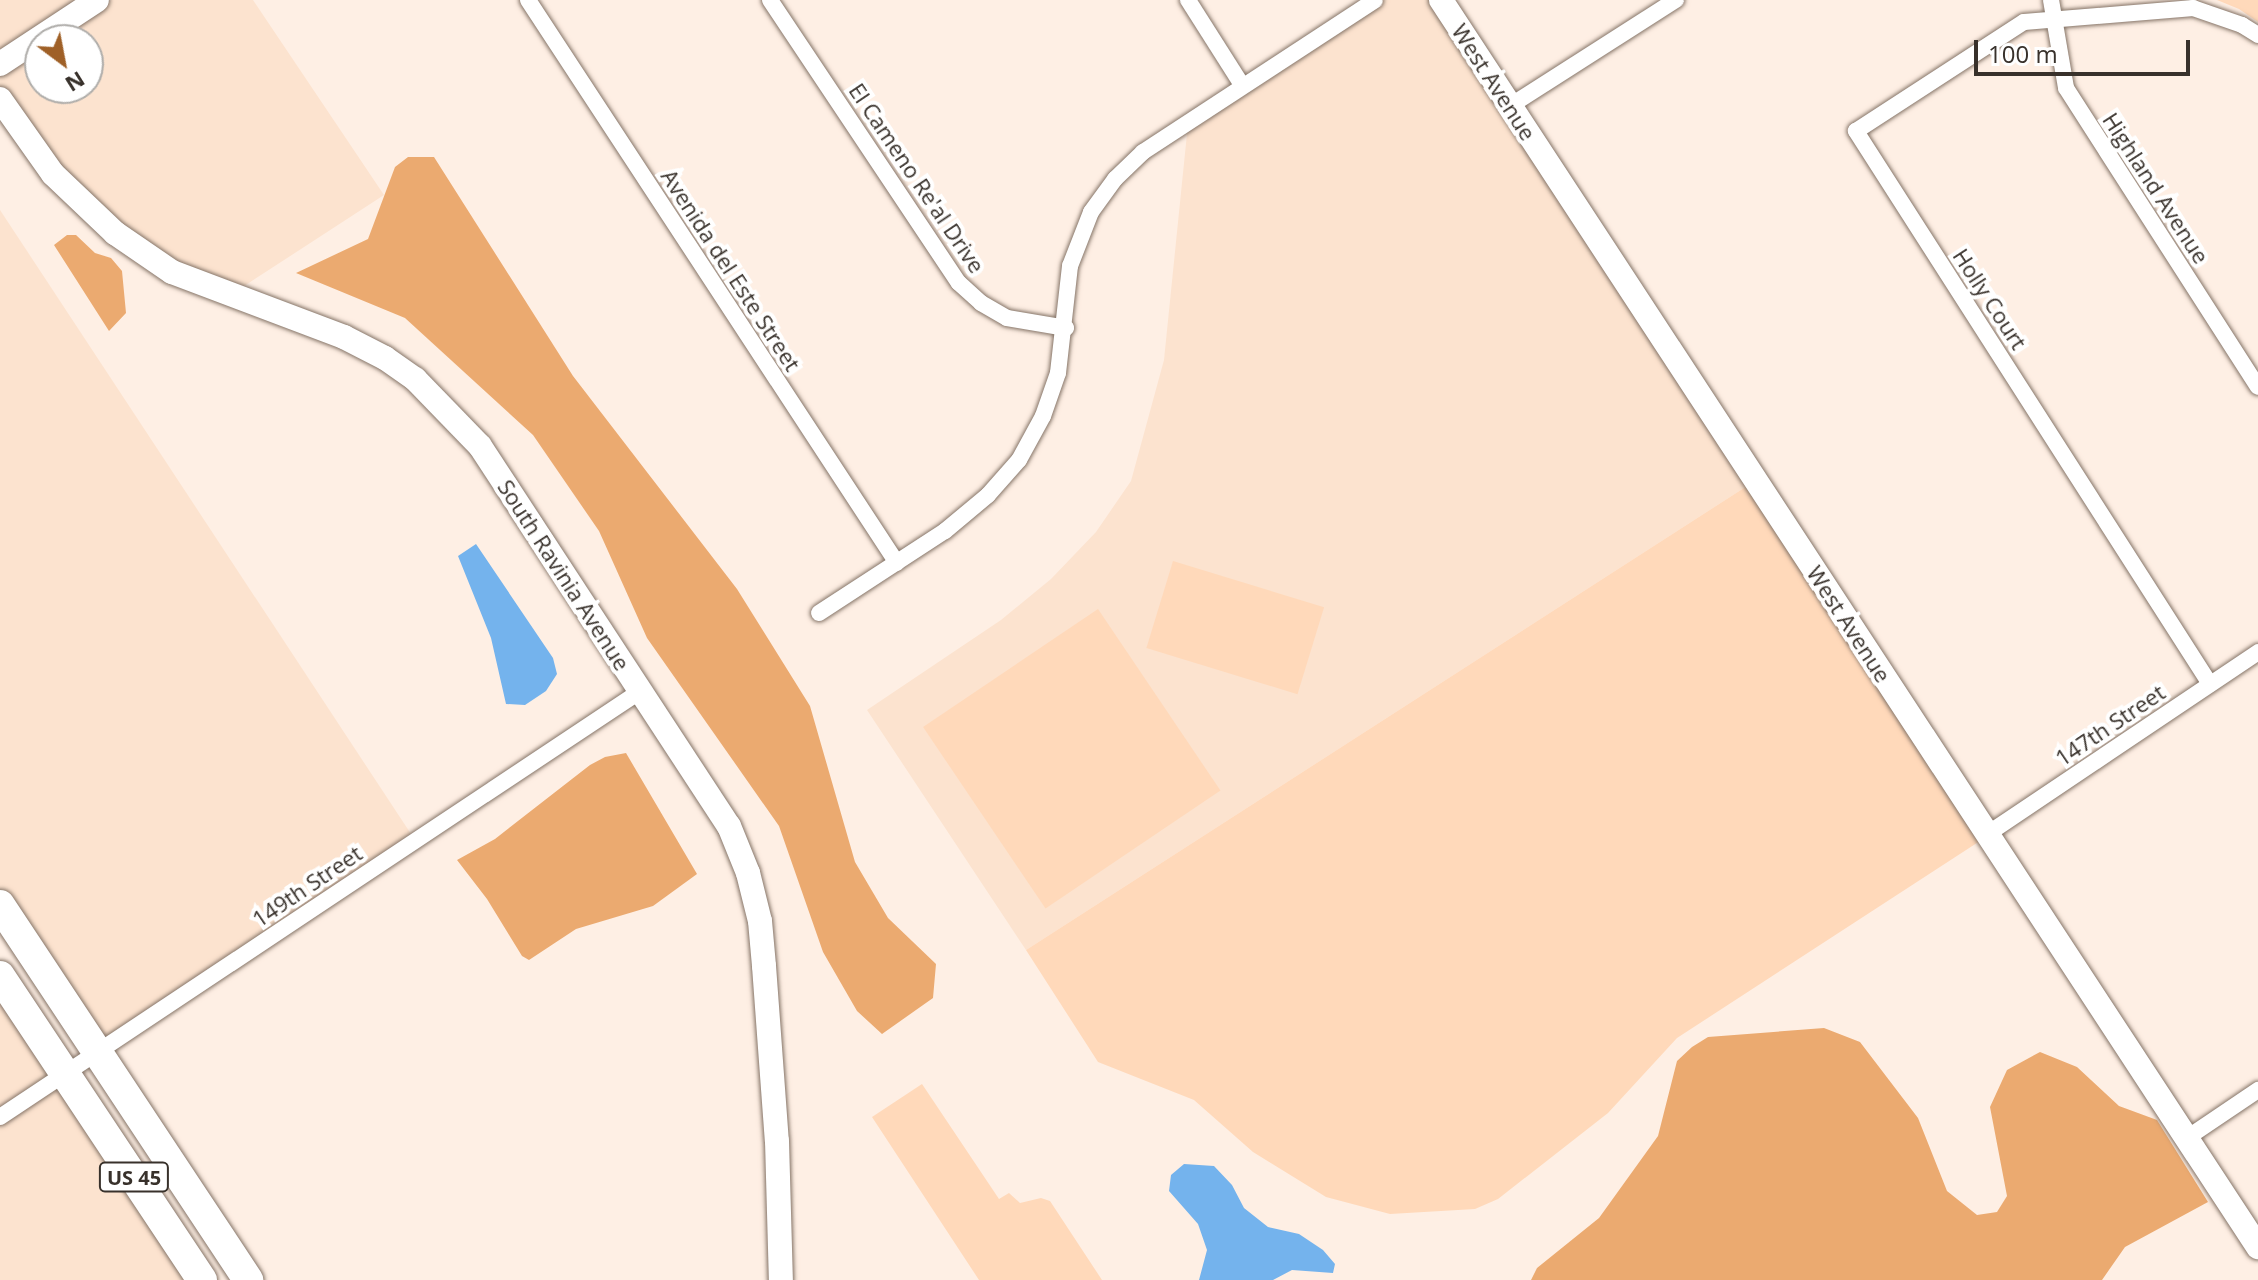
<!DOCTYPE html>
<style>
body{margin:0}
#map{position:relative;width:2258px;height:1280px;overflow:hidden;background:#feefe4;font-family:"Open Sans",sans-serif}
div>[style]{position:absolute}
.built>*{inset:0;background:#fce3cf}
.green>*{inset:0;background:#ffd9ba;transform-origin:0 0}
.forest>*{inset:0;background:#ebaa70}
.water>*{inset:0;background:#74b3ed}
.roads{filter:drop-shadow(0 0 2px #857467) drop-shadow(0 0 2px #857467)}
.street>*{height:16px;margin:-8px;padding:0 8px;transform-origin:8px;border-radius:8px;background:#fff}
.secondary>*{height:24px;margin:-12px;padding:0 12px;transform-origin:12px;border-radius:12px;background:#fff}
.highway>*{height:30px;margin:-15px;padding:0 15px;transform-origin:15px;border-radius:15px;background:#fff}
span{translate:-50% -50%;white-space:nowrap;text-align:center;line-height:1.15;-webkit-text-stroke:8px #fff;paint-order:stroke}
.shield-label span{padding:2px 6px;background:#fff;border:2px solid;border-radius:6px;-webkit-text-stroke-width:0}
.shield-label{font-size:20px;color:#38312b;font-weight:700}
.street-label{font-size:22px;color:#38312b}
.north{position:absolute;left:24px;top:24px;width:80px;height:80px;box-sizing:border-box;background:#fff;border:2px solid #afadaa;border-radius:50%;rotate:148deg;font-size:22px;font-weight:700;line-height:32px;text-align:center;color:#38312b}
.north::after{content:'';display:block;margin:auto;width:28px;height:36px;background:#9f6027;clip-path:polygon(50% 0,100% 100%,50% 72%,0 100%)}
.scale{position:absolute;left:1974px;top:40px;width:216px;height:36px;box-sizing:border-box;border:4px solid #38312b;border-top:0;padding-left:10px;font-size:24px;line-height:28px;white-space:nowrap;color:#38312b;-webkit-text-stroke:6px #fff;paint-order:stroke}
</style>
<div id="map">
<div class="built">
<div style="clip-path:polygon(0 0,91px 0,0 61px)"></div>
<div style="clip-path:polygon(111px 0,253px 0,384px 195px,238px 290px,177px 267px,121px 230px,59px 169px,0 89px,0 73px,40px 47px,40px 88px,88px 88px,88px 40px,50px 40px)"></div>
<div style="clip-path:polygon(1366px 0,1435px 0,1747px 486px,1026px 950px,867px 710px,1001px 620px,1051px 579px,1096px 532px,1131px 481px,1164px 360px,1189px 114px)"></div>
<div style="clip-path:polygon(0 210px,413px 837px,99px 1046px,0 900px)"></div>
<div style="clip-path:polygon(0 1002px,185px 1280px,0 1280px)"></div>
</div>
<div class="green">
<div style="clip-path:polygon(2217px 0,2258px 0,2258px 22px,2239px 9px)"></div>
<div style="clip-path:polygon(1747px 486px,1983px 839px,1677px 1038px,1608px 1113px,1498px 1199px,1475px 1209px,1390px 1214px,1326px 1197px,1253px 1152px,1194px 1100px,1098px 1062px,1026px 950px)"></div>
<div style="left:1173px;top:561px;width:158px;height:91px;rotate:17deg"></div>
<div style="left:1098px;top:609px;width:219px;height:211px;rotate:56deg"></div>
<div style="clip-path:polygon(922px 1084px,999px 1199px,1009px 1193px,1020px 1203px,1041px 1198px,1050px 1201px,1102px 1280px,979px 1280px,872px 1117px)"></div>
</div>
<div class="forest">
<div style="clip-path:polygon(408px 157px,434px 157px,573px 376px,737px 589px,810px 706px,855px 862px,888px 918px,936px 964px,933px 998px,882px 1034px,857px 1011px,823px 952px,779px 826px,647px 638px,599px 531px,533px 435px,405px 318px,296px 273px,368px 239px,395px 167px)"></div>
<div style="clip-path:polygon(67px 235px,76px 235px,95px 253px,111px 258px,122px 271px,126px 313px,109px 331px,54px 245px)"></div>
<div style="clip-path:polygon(626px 753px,697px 874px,653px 906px,576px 929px,529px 960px,522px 956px,487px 899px,457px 860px,495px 839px,590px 765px,605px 757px)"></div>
<div style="clip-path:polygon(1824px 1028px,1860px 1042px,1918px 1118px,1947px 1191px,1977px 1215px,1997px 1212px,2007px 1196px,1990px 1107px,2007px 1070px,2040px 1052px,2077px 1067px,2119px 1106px,2157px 1120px,2208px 1202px,2125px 1247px,2102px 1280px,1531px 1280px,1537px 1268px,1599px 1218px,1658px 1136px,1677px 1061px,1692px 1047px,1708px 1037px)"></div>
</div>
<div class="water">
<div style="clip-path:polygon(476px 544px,553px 658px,557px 674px,546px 691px,525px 705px,506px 704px,491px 638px,458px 556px)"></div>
<div style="clip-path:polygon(1184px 1164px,1214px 1166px,1232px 1185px,1244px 1208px,1268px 1227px,1299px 1234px,1323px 1250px,1335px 1264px,1333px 1273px,1292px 1270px,1273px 1280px,1199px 1280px,1207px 1250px,1198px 1224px,1169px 1191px,1171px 1175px)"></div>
</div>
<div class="roads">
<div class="street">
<div style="left:528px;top:0;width:673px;rotate:56.76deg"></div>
<div style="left:770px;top:0;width:340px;rotate:56.3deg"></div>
<div style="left:959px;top:283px;width:30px;rotate:42deg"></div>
<div style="left:981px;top:303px;width:30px;rotate:30deg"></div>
<div style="left:1007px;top:318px;width:60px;rotate:9.6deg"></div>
<div style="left:1188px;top:0;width:101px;rotate:57.6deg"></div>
<div style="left:2051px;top:0;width:89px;rotate:80.3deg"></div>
<div style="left:2066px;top:88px;width:355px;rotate:57.3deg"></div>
<div style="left:1510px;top:106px;width:197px;rotate:-32.6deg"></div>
<div style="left:819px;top:613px;width:150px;rotate:-33.1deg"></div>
<div style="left:945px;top:531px;width:56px;rotate:-39.9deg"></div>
<div style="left:988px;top:495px;width:47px;rotate:-48.5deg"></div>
<div style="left:1019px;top:460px;width:50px;rotate:-61.4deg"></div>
<div style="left:1043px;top:416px;width:46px;rotate:-70.8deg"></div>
<div style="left:1058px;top:373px;width:108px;rotate:-83.6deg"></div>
<div style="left:1070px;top:266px;width:58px;rotate:-68.7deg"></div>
<div style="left:1091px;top:212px;width:41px;rotate:-54deg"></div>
<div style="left:1115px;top:179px;width:39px;rotate:-44deg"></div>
<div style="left:1143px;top:152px;width:277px;rotate:-33.2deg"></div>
<div style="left:2210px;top:684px;width:657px;rotate:-122.63deg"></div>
<div style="left:1856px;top:131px;width:200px;rotate:-33deg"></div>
<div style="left:2024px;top:22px;width:170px;rotate:-4.7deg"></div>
<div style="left:2193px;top:8px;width:52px;rotate:19.1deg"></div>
<div style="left:2242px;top:25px;width:19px;rotate:32deg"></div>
<div style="left:1986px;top:835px;width:328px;rotate:-33.9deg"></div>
<div style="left:0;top:1117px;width:767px;rotate:-33.63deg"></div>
<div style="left:2187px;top:1138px;width:86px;rotate:-34.1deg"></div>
</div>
<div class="secondary">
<div style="left:1441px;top:0;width:1491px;rotate:56.77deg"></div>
<div style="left:0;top:64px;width:116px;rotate:-33.4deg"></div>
<div style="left:0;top:99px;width:92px;rotate:54.8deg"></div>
<div style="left:53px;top:174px;width:86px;rotate:43.6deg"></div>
<div style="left:115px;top:233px;width:69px;rotate:34.4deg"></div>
<div style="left:172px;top:272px;width:184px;rotate:20.7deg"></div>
<div style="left:344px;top:337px;width:46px;rotate:27.1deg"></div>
<div style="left:385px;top:358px;width:37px;rotate:35deg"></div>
<div style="left:415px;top:379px;width:93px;rotate:45.9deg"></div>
<div style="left:480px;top:446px;width:454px;rotate:56.8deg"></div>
<div style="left:729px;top:826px;width:51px;rotate:68deg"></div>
<div style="left:748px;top:873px;width:49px;rotate:76deg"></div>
<div style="left:760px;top:921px;width:45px;rotate:84.9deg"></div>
<div style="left:764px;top:966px;width:175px;rotate:85.8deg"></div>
<div style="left:777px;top:1141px;width:139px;rotate:88.4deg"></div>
</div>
<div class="highway">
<div style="left:0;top:905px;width:450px;rotate:56.5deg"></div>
<div style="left:0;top:976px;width:365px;rotate:56.4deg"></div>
</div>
</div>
<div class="shield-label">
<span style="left:134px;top:1177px">US 45</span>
</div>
<div class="street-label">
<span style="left:1494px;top:82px;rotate:57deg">West Avenue</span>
<span style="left:917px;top:178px;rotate:56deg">El Cameno Re'al Drive</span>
<span style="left:2156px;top:188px;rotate:57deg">Highland Avenue</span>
<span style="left:731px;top:270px;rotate:57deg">Avenida del Este Street</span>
<span style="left:1990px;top:299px;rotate:57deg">Holly Court</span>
<span style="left:564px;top:575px;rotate:57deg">South Ravinia Avenue</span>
<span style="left:1849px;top:624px;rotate:57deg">West Avenue</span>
<span style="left:2110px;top:725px;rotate:-34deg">147th Street</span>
<span style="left:307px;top:886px;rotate:-34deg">149th Street</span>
</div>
<div class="north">N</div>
<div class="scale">100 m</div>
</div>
